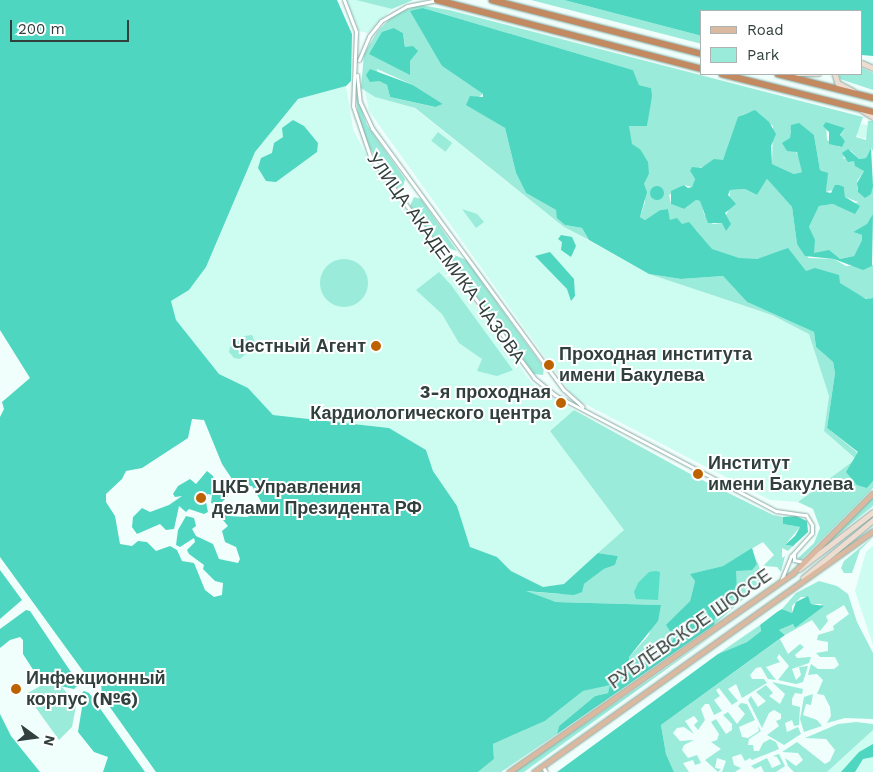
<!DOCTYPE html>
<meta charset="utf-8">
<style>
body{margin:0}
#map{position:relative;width:873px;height:772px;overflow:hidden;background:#f0fffc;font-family:"Work Sans",sans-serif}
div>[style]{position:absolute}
.built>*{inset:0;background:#cdfcf1}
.round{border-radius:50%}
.green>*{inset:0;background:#9aebda;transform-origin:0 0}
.forest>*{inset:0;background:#4fd6c0}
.water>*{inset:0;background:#59dfc8}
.roads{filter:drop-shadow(0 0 1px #87aaa3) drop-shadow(0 0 1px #87aaa3)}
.street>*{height:3px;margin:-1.5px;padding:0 1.5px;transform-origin:1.5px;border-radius:1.5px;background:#fff}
.secondary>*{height:4.5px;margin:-2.25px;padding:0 2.25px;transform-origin:2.25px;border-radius:2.25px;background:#eddccf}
.primary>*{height:5px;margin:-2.5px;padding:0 2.5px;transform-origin:2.5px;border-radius:2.5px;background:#dbb8a0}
.highway>*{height:5.5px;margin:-2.75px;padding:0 2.75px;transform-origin:2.75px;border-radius:2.75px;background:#c38960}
.dots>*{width:14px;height:14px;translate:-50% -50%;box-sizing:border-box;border:2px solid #fff;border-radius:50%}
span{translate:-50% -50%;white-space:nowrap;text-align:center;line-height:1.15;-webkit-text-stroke:4px #fff;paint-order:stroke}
.street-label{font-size:18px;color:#31403d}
.poi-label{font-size:18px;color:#31403d;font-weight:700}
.right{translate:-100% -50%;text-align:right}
.left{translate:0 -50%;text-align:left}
.legend{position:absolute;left:700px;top:10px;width:162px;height:65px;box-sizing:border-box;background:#fff;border:1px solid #adb3b1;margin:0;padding:6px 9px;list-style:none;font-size:15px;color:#31403d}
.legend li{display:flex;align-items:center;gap:10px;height:25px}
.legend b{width:25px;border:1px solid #adb3b1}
.north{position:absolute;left:10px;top:712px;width:50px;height:50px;-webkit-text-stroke:4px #fff;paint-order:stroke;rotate:104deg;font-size:14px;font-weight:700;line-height:20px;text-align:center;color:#31403d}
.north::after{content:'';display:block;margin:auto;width:18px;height:22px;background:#31403d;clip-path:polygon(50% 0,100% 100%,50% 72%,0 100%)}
.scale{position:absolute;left:10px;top:20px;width:119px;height:22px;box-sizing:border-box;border:2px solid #31403d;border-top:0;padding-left:6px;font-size:15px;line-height:18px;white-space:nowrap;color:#31403d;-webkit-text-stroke:4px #fff;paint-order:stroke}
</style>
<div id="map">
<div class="built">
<div style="clip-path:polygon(346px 0,356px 0,392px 9px,368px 33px,359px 31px)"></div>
<div style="clip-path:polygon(346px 86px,353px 129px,368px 158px,531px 382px,540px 391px,574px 410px,550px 431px,625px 531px,565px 584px,543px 587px,511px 571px,497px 557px,470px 547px,457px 506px,433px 471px,426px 450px,389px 428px,273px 415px,248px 388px,219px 374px,176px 320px,171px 301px,189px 290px,206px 267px,255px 152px,298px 99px)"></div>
<div style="clip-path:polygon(364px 88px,376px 97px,414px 108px,564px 227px,649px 274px,772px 315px,809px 333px,829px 396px,824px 431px,856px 459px,798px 502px,770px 500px,581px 402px,570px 392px,369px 111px)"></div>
<div class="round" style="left:856px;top:124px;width:14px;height:14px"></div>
<div style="clip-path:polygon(873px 546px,873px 645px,855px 591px,866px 552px)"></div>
<div style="clip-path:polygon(873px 730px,873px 772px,827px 772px,872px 731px)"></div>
</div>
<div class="green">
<div style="clip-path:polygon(356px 0,413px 0,392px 9px)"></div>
<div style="clip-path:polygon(531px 0,564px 0,702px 36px,702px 44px)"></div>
<div style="clip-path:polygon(evenodd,420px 5px,449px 10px,863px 117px,856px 137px,866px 140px,868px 121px,873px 121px,873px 151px,871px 148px,866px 158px,859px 159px,850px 150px,843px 158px,854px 161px,864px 171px,857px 181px,857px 190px,873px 186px,873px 214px,868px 224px,853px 232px,862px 235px,862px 240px,854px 256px,840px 259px,832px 254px,814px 254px,809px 227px,819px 206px,833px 204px,847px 208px,858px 202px,845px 197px,844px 187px,826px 192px,827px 178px,824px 171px,820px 170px,814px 135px,806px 130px,790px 130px,790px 138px,803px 167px,802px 172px,794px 174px,772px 164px,773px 126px,750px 112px,742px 115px,723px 160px,690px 171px,695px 179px,692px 187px,684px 185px,669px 195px,671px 204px,684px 209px,696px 200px,701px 201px,704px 214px,713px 224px,722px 223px,729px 209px,730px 190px,745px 189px,757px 195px,767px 179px,792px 207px,797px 244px,809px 258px,834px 259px,846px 266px,873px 265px,873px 298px,867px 299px,806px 272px,793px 257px,778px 253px,757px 259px,740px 259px,712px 250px,696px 230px,670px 221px,668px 209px,660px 210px,645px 220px,640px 217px,645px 202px,644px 184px,649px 174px,640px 149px,631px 144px,628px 125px,647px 126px,651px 88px,639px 85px,633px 70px,423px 8px,442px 66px,483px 94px,467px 105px,505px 128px,516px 173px,526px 193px,556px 210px,565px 225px,582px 228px,589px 240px,564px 227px,415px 108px,375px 97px,361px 88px,364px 54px,377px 32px,394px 14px,420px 5px,394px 28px,403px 33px,410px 75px,394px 28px,420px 5px,377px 69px,413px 85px,443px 104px,434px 107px,390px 97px,387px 85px,379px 81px,377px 69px,420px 5px,826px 122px,845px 128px,840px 136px,845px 141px,840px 147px,827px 140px,826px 122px)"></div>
<div style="clip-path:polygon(862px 68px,873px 73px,873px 90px,840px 79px,839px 74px,862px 74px)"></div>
<div style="clip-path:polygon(356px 93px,367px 125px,405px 179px,403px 187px,397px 188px,370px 149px,358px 117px)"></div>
<div style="left:438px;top:132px;width:18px;height:11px;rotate:38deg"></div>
<div style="clip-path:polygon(414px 197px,421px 199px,457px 251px,439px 245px,410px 206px)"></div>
<div style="clip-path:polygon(462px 209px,477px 214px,484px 222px,476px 228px)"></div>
<div style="clip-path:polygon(452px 254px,466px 260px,544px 368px,543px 375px,534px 374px,449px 259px)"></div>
<div class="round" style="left:320px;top:259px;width:48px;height:48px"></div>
<div style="clip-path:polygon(439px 272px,451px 285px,513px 370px,497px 376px,477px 371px,482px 359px,459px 343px,442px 314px,416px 290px)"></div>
<div style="clip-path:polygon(649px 274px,681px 279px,723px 276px,747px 302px,814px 332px,816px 347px,833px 362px,835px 373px,827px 428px,858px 453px,856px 459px,867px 488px,873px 481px,873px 488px,801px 560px,798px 558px,814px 543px,820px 528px,813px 509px,798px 502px,856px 459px,824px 431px,829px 396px,809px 334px,772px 315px)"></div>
<div style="clip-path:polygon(252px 335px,256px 345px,240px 359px,234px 358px,229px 352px,230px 347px,245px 336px)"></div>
<div style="clip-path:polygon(574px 410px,694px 476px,773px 515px,783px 517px,783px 524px,800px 527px,785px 545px,793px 546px,788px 551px,782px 548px,782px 558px,785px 556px,781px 572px,777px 567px,763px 566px,774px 555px,763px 542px,723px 566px,691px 574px,695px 581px,690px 601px,667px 625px,674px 637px,667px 651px,629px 662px,629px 657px,648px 636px,661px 605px,556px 602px,524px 591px,559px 594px,584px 584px,604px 569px,615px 565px,618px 556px,598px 553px,624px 530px,550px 431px)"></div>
<div style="clip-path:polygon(873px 495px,873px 506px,825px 545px,857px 510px)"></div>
<div style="clip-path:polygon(873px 537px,860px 550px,852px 573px,844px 573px,841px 568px,844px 561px)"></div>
<div style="clip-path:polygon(756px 558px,764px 581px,714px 625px,715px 610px,737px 593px,735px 571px,757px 564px)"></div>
<div style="clip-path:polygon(819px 581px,837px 586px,848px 594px,857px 622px,873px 653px,873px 719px,845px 718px,827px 723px,831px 716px,830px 707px,824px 695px,817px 694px,823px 680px,817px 674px,808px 675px,811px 664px,818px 669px,834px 669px,839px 665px,835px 657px,820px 657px,816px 653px,828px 651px,828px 642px,817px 640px,818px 635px,834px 630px,833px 626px,849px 614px,844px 605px,826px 616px,828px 621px,820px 631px,812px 620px,785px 635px,779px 630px,793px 624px,795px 628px,822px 604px,811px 604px,808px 597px,801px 597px,792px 606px,792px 613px,782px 609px,796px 593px)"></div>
<div style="clip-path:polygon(760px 625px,761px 631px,747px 642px,718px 654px)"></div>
<div style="clip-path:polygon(718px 632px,524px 772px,514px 772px,650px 679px)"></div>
<div style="clip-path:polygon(780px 639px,788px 654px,800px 644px,804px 647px,795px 655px,797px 658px,811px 657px,809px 663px,792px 669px,796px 680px,801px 675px,799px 667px,808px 666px,803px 682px,796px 684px,778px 680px,789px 666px,779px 654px,777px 658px,780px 662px,766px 667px,776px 680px,768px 679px,761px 667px,756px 668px,750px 675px,752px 679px,764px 679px,767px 683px,742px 698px,736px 684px,728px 689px,738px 701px,732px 705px,719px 688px,716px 690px,720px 696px,714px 700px,722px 711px,714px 715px,709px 704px,705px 704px,701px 709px,705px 720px,698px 730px,694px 725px,698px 721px,694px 716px,685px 721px,694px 734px,684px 727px,677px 728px,673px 733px,680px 741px,694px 740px,684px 745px,682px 750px,688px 758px,697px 755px,701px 763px,695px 765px,693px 760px,683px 763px,689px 772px,674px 772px,666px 754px,661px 725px)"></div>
<div style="clip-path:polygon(772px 682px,803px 689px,802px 694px,795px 693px,792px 699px,792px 705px,800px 707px,799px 725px,794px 726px,792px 720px,785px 723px,787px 732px,798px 727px,801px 734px,784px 745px,767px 735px,779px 726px,776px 721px,781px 719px,781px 714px,774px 710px,769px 713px,762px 728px,748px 700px,751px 696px,758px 707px,766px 701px,756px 692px,766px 685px,773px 693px,769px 696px,780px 704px,785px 694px)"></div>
<div style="clip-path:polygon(53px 684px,63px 688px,76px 706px,72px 727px,59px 740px,26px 694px,42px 685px)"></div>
<div style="clip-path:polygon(611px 684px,608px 693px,595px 696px,559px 726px,557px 734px,501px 772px,478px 772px,494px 759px,493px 744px,545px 721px,583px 691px)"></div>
<div style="clip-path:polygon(813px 694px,811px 705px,806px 704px,803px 715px,817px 720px,822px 726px,804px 732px,800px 719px,804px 697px)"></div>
<div style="clip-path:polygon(741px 703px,747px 704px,755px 720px,739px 727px,742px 737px,748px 738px,759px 731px,758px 726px,761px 731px,749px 739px,748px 745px,753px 745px,754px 751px,759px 751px,763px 743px,770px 739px,776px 742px,779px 749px,752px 760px,750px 758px,745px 761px,741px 754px,732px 757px,734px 765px,741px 768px,735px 772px,722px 772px,726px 761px,717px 758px,715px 768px,721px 769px,718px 772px,705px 760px,721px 749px,711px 742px,717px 740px,719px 734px,711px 722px,716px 719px,726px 734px,732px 730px,732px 724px,723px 715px,728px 712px,737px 724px,745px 714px,738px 706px)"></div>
<div style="clip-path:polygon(856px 722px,873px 724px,873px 730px,827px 772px,794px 772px,788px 766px,785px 758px,796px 766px,803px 760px,798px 753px,782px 752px,797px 742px,825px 764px,830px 761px,835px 750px,826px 739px,805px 738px,838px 724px)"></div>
<div style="clip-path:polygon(779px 754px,785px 766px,776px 772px,764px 772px,761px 766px,755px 769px,751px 766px,767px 758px,772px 768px,781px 764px,777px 757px,773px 756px)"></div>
</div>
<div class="forest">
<div style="clip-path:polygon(evenodd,0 0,337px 0,352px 34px,351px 81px,346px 86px,298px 99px,255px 152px,206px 267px,189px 290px,171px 301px,176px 320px,219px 374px,248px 388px,273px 415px,389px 428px,426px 450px,433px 471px,457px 506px,470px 547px,497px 557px,511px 571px,543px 587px,564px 584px,598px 553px,618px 556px,615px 565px,604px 569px,584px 584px,582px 592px,574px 595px,526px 591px,556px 602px,661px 605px,658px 621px,629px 657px,629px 661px,667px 651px,674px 637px,666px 625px,690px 601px,695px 581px,690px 574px,723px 566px,752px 548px,757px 564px,752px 570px,736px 571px,737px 593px,716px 610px,714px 625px,557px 734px,559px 726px,595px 696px,608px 693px,610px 685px,583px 691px,545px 721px,493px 744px,494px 759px,478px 772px,156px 772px,102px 696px,101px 684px,88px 678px,0 557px,0 417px,4px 409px,2px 402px,30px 378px,0 330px,0 0,192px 419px,204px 420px,222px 464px,236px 485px,252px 486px,262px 503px,262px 511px,247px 517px,228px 516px,220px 511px,218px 514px,228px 526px,222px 531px,225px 542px,236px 547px,240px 559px,238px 563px,219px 559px,213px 544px,196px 536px,192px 529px,196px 526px,194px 518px,186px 516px,178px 530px,176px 545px,180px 547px,194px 538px,195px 542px,187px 550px,189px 554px,204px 565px,203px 569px,215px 581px,223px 583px,222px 595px,214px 597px,205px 590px,194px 563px,182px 561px,177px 550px,170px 546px,156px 551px,147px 542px,138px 541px,132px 546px,120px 544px,115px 516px,106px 502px,106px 494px,122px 479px,126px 471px,142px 468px,188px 438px,192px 419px)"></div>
<div style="clip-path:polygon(564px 0,873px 0,873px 56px,862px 55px,862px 11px,702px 11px,702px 36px)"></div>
<div style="clip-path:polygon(423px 8px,633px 70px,639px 85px,651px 88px,652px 96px,647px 126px,629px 126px,632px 144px,640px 149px,648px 162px,649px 174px,644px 184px,647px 192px,640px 217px,645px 220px,660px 210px,668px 209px,670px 220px,677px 218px,682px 224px,689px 222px,712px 249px,739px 258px,757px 259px,788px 248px,806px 271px,815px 268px,839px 275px,840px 283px,866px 299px,873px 298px,873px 481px,867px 488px,857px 485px,846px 472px,858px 452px,827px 428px,835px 373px,833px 362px,816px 347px,814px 332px,747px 302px,723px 276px,681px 279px,649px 274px,589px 240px,582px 228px,565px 225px,557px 218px,556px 210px,526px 193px,516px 173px,505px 128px,466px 105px,470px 96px,483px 97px,483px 94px,442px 66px,410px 11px)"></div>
<div style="clip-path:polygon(394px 28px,403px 33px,405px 47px,413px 46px,418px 51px,410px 61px,410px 75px,369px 54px,382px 32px)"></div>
<div style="clip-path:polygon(370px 69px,413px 85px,443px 104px,435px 107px,390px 97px,387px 85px,379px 81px,370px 82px,366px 75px)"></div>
<div style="clip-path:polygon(755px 110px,769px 122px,776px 134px,771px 146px,772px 164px,794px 174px,802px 172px,797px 152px,787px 151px,782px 143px,790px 138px,791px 125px,799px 123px,814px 135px,820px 170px,828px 173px,826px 192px,831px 193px,835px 185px,839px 185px,844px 187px,845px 197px,860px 206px,855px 214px,833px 204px,819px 206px,809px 227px,815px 240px,814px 253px,829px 250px,840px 259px,854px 256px,862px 240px,862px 235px,853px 232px,867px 224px,873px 214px,872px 266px,863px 270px,834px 259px,805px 256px,797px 244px,792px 207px,767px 179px,757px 195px,745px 189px,730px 190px,728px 195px,736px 204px,725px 213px,731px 224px,726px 231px,722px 223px,708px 223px,700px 201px,696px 200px,684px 209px,671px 204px,671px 191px,684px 185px,688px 188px,692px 187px,695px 179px,690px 171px,692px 167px,701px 168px,714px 159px,723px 160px,738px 117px)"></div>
<div style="clip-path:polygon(293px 120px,304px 126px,318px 143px,317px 152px,276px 182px,266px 181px,258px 168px,261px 158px,272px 153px,274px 143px,283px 137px,282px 128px)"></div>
<div style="clip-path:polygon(826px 122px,845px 128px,840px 135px,845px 141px,842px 147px,829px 144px,829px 132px,823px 126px)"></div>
<div style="clip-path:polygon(871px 148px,873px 186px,871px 194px,865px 198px,858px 192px,857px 183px,864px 171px,855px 166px,854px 161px,848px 162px,842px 153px,848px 149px,859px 159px,866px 158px)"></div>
<div class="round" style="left:650px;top:186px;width:14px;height:14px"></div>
<div style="clip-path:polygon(561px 235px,572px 237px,576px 246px,571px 257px,561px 250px,562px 242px,558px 239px)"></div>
<div style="clip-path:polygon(550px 252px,574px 279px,575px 296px,571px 301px,567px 289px,535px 256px)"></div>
<div style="clip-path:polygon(207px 471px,213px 476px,218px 491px,228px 496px,219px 505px,211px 503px,212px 495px,208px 494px,205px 497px,208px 512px,204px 514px,189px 509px,186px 512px,179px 506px,174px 529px,166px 530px,160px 524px,137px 534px,132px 527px,133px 517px,142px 508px,150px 512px,169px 505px,182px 496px,175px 497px,173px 494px,178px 486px,190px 479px,196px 484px)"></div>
<div style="clip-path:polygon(796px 516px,807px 521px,808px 532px,793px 546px,785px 545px,795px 536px,800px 527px,783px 524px,783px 517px)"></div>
<div style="clip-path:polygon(0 570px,22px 600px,0 619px)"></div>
<div style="clip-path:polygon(808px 596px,811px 604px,824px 606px,795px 628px,793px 624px,779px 630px,785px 635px,661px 725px,666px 754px,674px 772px,557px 772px,718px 654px,747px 642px,761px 631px,760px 625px,777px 612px,782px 609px,792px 613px,796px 602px)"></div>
<div style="clip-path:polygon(26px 610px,30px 611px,79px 684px,74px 689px,41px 682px,23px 654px,23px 640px,20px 637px,10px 640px,0 648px,0 629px)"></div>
<div style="clip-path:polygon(84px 691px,89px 693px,145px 772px,103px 772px,108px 757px,94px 752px,78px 732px,82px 707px,79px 696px)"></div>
<div style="clip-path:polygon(0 714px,11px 736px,40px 772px,0 772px)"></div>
<div style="clip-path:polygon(873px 744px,873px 757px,863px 759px,855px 772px,841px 772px,859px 752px)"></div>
</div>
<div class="water">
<div style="clip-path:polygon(656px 571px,660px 572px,658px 600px,636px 599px,634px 592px,638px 583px,649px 572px)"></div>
</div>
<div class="roads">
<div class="street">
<div style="left:344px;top:0;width:34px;rotate:69deg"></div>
<div style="left:356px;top:32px;width:74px;rotate:92.3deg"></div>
<div style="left:353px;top:106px;width:53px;rotate:71.2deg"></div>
<div style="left:370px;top:156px;width:276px;rotate:53.5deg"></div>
<div style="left:534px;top:378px;width:27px;rotate:39deg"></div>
<div style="left:555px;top:395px;width:250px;rotate:27.7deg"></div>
<div style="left:776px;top:511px;width:30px;rotate:8deg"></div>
<div style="left:806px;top:515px;width:12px;rotate:59deg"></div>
<div style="left:812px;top:525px;width:8px;rotate:90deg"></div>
<div style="left:812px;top:533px;width:31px;rotate:132deg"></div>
<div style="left:791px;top:556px;width:27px;rotate:112deg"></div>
<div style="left:359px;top:60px;width:26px;rotate:-67deg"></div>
<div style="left:369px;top:36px;width:19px;rotate:-51deg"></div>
<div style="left:381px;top:21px;width:30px;rotate:-30deg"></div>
<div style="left:407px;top:6px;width:31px;rotate:-11deg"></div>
<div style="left:357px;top:75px;width:27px;rotate:84deg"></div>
<div style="left:360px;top:102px;width:29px;rotate:65deg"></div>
<div style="left:372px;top:128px;width:325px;rotate:53.8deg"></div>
<div style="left:564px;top:390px;width:25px;rotate:42deg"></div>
<div style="left:794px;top:554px;width:6px;rotate:90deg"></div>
<div style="left:794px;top:560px;width:9px;rotate:13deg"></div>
<div style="left:542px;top:766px;width:7px;rotate:56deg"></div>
</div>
<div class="secondary">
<div style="left:862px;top:63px;width:12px;rotate:24deg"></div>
<div style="left:793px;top:74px;width:26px"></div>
<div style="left:835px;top:74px;width:9px;rotate:72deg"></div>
<div style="left:838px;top:83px;width:17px;rotate:28deg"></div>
<div style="left:862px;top:110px;width:13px;rotate:32deg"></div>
<div style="left:799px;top:569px;width:93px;rotate:-37.6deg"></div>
<div style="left:803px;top:578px;width:91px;rotate:-39.6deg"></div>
</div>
<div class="primary">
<div style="left:509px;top:772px;width:347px;rotate:-35deg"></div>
<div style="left:793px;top:573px;width:113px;rotate:-45deg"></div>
<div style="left:534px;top:772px;width:416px;rotate:-35.4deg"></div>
</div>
<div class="highway">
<div style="left:437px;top:0;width:274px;rotate:14.6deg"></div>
<div style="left:492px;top:0;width:217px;rotate:14.4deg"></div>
<div style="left:722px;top:74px;width:156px;rotate:14.1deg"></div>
<div style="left:778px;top:74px;width:98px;rotate:14.2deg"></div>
</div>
</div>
<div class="dots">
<div style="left:376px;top:346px;background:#bc6201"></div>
<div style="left:549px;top:365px;background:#bc6201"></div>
<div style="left:561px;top:403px;background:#bc6201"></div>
<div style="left:698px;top:474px;background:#bc6201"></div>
<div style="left:201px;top:498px;background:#bc6201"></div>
<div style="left:16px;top:689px;background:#bc6201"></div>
</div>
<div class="street-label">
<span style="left:446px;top:258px;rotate:54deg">УЛИЦА АКАДЕМИКА ЧАЗОВА</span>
<span style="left:690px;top:629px;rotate:-35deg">РУБЛЁВСКОЕ ШОССЕ</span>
</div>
<div class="poi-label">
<span class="right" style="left:366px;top:346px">Честный Агент</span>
<span class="left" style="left:559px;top:365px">Проходная института<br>имени Бакулева</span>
<span class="right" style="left:551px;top:403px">3-я проходная<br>Кардиологического центра</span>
<span class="left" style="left:708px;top:474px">Институт<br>имени Бакулева</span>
<span class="left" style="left:212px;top:498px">ЦКБ Управления<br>делами Президента РФ</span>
<span class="left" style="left:26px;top:689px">Инфекционный<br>корпус (№6)</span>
</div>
<ul class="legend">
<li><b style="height:6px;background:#dbb8a0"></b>Road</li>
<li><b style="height:14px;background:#9aebda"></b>Park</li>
</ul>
<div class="north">N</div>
<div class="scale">200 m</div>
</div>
